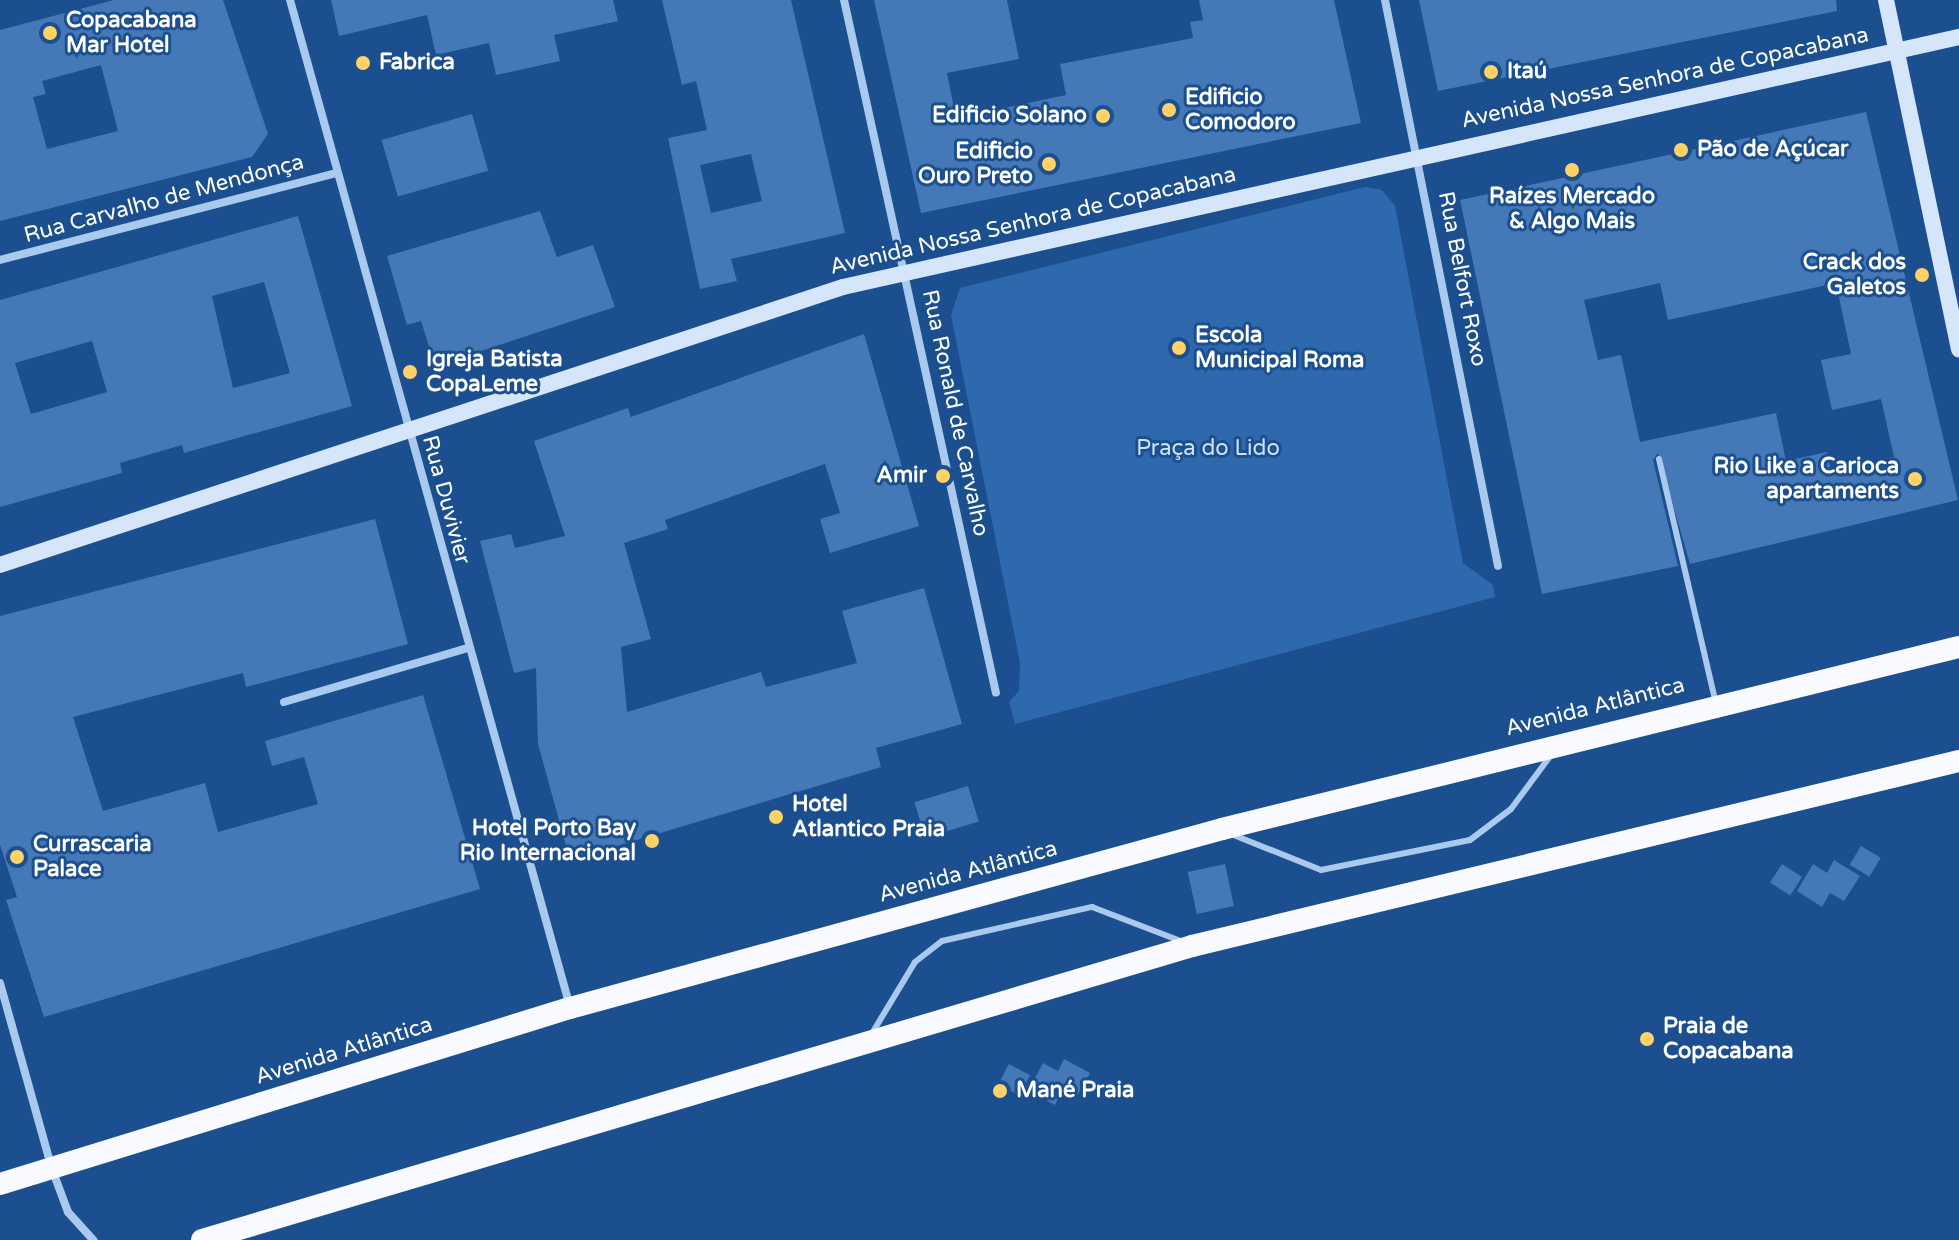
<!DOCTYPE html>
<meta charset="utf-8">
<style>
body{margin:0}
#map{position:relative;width:1959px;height:1240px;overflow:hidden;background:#1b4f8f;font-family:"Varela Round",sans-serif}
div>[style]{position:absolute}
.green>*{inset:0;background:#2e69ad}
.building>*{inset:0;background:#4478b7;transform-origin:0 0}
.service>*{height:6px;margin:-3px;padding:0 3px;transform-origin:3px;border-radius:3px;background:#a9c9ee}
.minor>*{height:8px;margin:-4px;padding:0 4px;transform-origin:4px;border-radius:4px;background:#a9c9ee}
.secondary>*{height:16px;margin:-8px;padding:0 8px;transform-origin:8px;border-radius:8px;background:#d6e6fa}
.trunk>*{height:22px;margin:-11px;padding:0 11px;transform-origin:11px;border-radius:11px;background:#f8faff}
.dots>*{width:22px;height:22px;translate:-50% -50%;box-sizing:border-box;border:4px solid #1b4f8f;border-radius:50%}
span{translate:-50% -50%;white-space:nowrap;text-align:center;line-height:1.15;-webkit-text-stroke:6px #1b4f8f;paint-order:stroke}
.poi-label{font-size:22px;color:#fff;font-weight:700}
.left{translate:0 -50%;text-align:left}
.right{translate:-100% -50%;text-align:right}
.street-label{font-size:22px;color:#fff}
.park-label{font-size:22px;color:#cfe3fa}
</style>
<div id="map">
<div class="green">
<div style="clip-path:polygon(1365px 187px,1382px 190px,1395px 206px,1463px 563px,1493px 585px,1495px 597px,1015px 724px,1009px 702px,1019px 691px,1020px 663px,951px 315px,960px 288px)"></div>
</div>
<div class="building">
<div style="clip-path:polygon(evenodd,114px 0,223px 0,268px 134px,252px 157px,0 221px,0 30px,114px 0,101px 65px,118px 131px,47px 149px,33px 97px,46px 94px,42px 81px,101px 65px)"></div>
<div style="clip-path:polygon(331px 0,613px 0,618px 21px,554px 35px,560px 61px,496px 75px,489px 43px,436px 55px,427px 15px,339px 36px)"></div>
<div style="clip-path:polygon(evenodd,662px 0,791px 0,845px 233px,731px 259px,737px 281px,700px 289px,668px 138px,707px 130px,696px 81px,682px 85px,662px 0,751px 154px,762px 201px,711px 213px,700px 165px,751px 154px)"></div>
<div style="clip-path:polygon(874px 0,1007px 0,1019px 59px,947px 73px,956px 118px,1066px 95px,1060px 64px,1193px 38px,1190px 22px,1203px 20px,1199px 0,1334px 0,1361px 123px,921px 213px)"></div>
<div style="clip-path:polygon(1419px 0,1836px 0,1837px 11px,1438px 91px)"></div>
<div style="clip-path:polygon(evenodd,1866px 112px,1958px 500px,1690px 564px,1658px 453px,1653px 460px,1678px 566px,1542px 594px,1460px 200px,1866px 112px,1660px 283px,1668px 320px,1836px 283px,1851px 354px,1821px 360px,1832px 410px,1881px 399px,1894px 457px,1831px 471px,1827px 452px,1786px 461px,1776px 413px,1640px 442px,1621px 355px,1598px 360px,1584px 300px,1660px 283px)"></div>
<div style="left:472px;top:114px;width:59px;height:94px;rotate:74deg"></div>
<div style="clip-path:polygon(540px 211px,557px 257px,593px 245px,615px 307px,435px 366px,421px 321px,407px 325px,387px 256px)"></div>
<div style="clip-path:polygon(evenodd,298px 216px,352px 406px,184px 453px,182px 445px,120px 463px,122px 473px,0 507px,0 300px,298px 216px,264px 282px,290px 373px,233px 388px,212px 296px,264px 282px,298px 216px,92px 341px,107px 392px,31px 414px,15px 363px,92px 341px)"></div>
<div style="clip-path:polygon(864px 334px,919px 526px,830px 553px,820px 519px,840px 513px,825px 464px,665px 520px,668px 529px,624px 543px,651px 639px,621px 647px,627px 712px,761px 672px,766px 687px,857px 663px,842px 611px,924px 588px,962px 724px,876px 748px,881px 767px,570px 860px,538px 744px,536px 668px,514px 673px,480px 541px,511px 534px,515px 548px,565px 536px,534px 441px,628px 408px,631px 417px)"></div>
<div style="clip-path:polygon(375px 519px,408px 644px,246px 687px,243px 673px,73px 717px,103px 811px,205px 783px,218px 832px,318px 804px,304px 757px,272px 766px,265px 741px,423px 695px,480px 889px,44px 1017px,6px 900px,17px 897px,0 845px,0 616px)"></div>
<div style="left:968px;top:786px;width:37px;height:56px;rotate:73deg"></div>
<div style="left:1861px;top:846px;width:23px;height:22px;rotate:31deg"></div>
<div style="clip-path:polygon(1834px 860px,1860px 876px,1844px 901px,1830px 893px,1822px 907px,1797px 891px,1813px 864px,1827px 873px)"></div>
<div style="left:1225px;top:864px;width:43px;height:38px;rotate:78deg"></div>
<div style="left:1782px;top:864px;width:24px;height:22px;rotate:33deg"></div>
<div style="clip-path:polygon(1064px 1059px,1090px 1073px,1076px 1098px,1062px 1091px,1055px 1105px,1028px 1091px,1043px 1063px,1058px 1071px)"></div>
<div style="left:1009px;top:1064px;width:24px;height:23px;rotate:28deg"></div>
</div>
<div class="service">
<div style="left:1659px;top:459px;width:252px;rotate:76.9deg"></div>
<div style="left:1231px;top:834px;width:97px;rotate:21.8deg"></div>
<div style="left:1321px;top:870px;width:152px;rotate:-11.4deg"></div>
<div style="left:1470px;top:840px;width:51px;rotate:-37.1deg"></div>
<div style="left:1511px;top:809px;width:67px;rotate:-53.5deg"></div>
<div style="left:871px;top:1035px;width:85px;rotate:-58.9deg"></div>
<div style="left:915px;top:962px;width:34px;rotate:-38deg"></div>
<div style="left:942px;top:941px;width:154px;rotate:-12.8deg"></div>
<div style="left:1092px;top:907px;width:97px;rotate:21deg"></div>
</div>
<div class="minor">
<div style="left:290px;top:0;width:1045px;rotate:74.46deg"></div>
<div style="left:844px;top:0;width:709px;rotate:77.63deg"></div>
<div style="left:1385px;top:0;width:577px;rotate:78.71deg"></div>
<div style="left:0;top:260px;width:348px;rotate:-14.5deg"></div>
<div style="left:284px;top:702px;width:192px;rotate:-16.4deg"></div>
<div style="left:0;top:983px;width:193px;rotate:74.4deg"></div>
<div style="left:52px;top:1169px;width:46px;rotate:69.6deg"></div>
<div style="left:68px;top:1212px;width:38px;rotate:48deg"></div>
</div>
<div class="secondary">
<div style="left:1886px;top:0;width:357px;rotate:78.2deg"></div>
<div style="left:0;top:565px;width:888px;rotate:-18.25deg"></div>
<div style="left:843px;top:287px;width:1144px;rotate:-12.63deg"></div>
</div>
<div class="trunk">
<div style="left:0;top:1184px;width:597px;rotate:-17.16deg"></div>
<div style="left:570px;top:1008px;width:676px;rotate:-15.35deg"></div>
<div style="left:1222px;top:829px;width:759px;rotate:-13.87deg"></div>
<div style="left:202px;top:1240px;width:1033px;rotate:-16.54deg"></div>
<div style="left:1192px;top:946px;width:789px;rotate:-13.56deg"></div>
</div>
<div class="dots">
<div style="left:50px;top:33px;background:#ffd166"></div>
<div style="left:363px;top:63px;background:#ffd166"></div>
<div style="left:1491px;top:72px;background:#ffd166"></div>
<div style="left:1169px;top:110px;background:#ffd166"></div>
<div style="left:1103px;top:116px;background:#ffd166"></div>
<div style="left:1681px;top:150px;background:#ffd166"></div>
<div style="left:1049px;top:164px;background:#ffd166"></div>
<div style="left:1572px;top:170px;background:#ffd166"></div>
<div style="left:1922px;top:275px;background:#ffd166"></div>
<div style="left:1179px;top:348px;background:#ffd166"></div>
<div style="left:410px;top:372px;background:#ffd166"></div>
<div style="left:943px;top:476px;background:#ffd166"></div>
<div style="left:1915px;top:479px;background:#ffd166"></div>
<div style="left:776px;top:817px;background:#ffd166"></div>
<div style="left:652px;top:841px;background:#ffd166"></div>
<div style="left:17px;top:857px;background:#ffd166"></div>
<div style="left:1647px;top:1039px;background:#ffd166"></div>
<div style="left:1000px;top:1091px;background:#ffd166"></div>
</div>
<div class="poi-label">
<span class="left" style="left:66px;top:33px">Copacabana<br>Mar Hotel</span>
<span class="left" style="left:379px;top:63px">Fabrica</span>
<span class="left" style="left:1507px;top:72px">Itaú</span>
<span class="left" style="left:1185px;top:110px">Edificio<br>Comodoro</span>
<span class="right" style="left:1087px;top:116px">Edificio Solano</span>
<span class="left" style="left:1697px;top:150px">Pão de Açúcar</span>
<span class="right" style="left:1033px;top:164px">Edificio<br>Ouro Preto</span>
<span style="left:1572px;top:209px">Raízes Mercado<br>&amp; Algo Mais</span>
<span class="right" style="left:1906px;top:275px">Crack dos<br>Galetos</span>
<span class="left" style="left:1195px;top:348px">Escola<br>Municipal Roma</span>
<span class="left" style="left:426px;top:372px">Igreja Batista<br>CopaLeme</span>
<span class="right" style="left:1899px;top:479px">Rio Like a Carioca<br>apartaments</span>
<span class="right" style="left:927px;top:476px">Amir</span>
<span class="left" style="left:792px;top:817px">Hotel<br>Atlantico Praia</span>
<span class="right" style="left:636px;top:841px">Hotel Porto Bay<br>Rio Internacional</span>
<span class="left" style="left:33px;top:857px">Currascaria<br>Palace</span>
<span class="left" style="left:1663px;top:1039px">Praia de<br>Copacabana</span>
<span class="left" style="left:1016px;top:1091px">Mané Praia</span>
</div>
<div class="street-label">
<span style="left:1665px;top:78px;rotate:-12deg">Avenida Nossa Senhora de Copacabana</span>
<span style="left:164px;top:199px;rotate:-15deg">Rua Carvalho de Mendonça</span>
<span style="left:1033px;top:221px;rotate:-13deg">Avenida Nossa Senhora de Copacabana</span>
<span style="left:1462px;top:279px;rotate:79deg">Rua Belfort Roxo</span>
<span style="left:955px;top:413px;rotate:78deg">Rua Ronald de Carvalho</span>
<span style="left:446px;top:500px;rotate:75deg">Rua Duvivier</span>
<span style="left:1595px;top:707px;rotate:-14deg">Avenida Atlântica</span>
<span style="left:968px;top:872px;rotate:-15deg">Avenida Atlântica</span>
<span style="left:344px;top:1051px;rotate:-17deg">Avenida Atlântica</span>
</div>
<div class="park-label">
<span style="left:1208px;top:449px">Praça do Lido</span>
</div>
</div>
